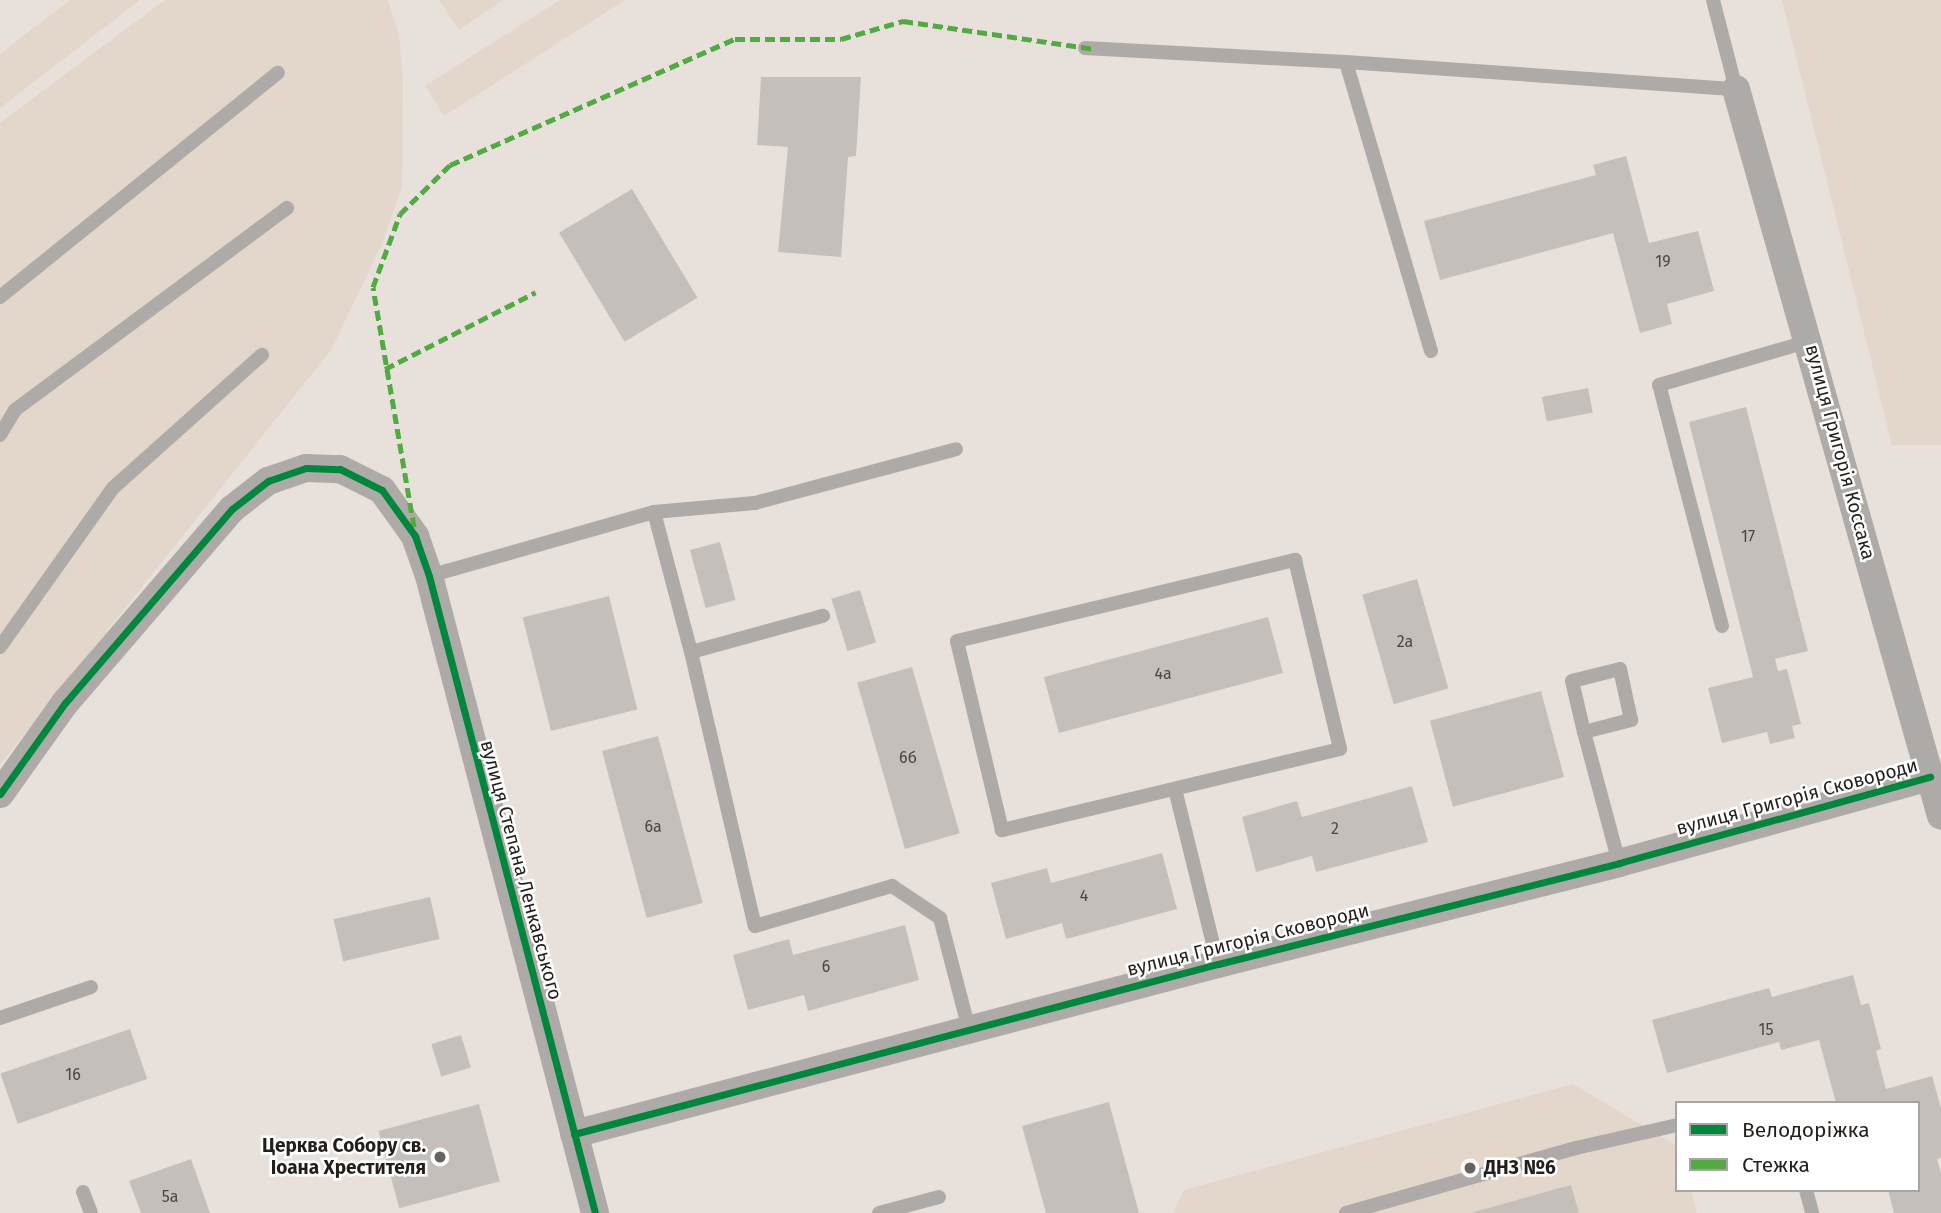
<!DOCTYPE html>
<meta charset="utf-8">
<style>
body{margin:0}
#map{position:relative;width:1941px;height:1213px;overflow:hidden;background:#e8e1db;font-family:"Fira Sans",sans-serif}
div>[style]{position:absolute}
.built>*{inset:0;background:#e3d6ca}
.building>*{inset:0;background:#c5bfbb;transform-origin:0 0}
.lane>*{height:14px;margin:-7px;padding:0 7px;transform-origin:7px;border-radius:7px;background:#aeaaa7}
.street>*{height:28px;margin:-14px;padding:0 14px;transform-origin:14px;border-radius:14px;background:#aeaaa7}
.quiet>*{height:5px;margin-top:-2.5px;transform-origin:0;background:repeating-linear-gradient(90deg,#53aa42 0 10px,transparent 0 15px)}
.cycleway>*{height:7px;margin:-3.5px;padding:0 3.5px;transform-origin:3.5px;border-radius:3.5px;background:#00873e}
.dots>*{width:19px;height:19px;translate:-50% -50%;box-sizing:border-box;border:4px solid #fff;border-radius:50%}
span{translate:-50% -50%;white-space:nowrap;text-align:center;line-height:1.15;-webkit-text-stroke:5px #fff;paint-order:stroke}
.number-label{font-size:16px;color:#4c4642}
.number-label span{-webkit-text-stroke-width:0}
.street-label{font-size:19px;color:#231e1a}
.poi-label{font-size:19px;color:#231e1a;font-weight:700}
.right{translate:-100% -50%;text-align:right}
.left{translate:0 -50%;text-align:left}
.legend{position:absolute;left:1675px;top:1101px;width:245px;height:91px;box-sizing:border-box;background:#fff;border:2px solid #a7a5a3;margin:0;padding:9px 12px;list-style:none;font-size:21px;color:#231e1a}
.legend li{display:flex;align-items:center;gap:14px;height:35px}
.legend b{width:35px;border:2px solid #a7a5a3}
</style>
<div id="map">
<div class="built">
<div style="clip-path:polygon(70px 0,140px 0,0 108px,0 54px)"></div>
<div style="clip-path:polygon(165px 0,388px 0,399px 35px,403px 84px,402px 187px,382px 244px,331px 350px,0 765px,0 123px)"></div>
<div style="clip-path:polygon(439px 0,503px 0,459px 30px)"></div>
<div style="clip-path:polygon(560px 0,625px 0,444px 116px,425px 86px)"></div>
<div style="clip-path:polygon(1782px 0,1941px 0,1941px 445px,1892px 445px)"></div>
<div style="clip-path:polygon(1573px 1084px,1677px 1146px,1677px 1190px,1691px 1190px,1697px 1213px,1173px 1213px,1184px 1190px)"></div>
</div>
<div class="building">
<div style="clip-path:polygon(761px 77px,861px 77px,856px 156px,848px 157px,841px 257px,778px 252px,788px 147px,757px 145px)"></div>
<div style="clip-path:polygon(1626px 156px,1649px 243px,1698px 231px,1714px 291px,1667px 304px,1672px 324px,1640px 333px,1613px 233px,1440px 280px,1424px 221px,1596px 175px,1593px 165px)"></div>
<div style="left:632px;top:189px;width:127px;height:85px;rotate:59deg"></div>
<div style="left:1588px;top:388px;width:25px;height:47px;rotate:79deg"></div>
<div style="clip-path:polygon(1746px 407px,1808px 651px,1775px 659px,1778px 671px,1787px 669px,1801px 724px,1792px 726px,1795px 738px,1770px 744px,1767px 732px,1722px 743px,1708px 688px,1753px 677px,1689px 422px)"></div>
<div style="left:720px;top:542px;width:60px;height:31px;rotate:75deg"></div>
<div style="left:1417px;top:579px;width:114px;height:57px;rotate:74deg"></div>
<div style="left:860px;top:590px;width:55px;height:30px;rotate:73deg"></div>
<div style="left:609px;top:596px;width:117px;height:89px;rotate:76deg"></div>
<div style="left:1268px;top:617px;width:58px;height:232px;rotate:75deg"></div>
<div style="left:912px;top:667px;width:173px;height:57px;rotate:74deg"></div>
<div style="left:1541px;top:691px;width:89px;height:115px;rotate:75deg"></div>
<div style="left:658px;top:736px;width:173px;height:58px;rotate:75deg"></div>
<div style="clip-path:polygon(1412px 786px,1428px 842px,1316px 872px,1312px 856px,1256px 872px,1242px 817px,1297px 801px,1302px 817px)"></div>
<div style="clip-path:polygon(1162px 853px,1177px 909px,1066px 939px,1062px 923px,1006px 939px,991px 883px,1047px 868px,1051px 883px)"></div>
<div style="left:430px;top:897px;width:43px;height:99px;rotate:77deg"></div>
<div style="clip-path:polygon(905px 925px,919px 980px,808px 1011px,804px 995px,748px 1010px,733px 955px,789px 939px,793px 955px)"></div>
<div style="clip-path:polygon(1853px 975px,1861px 1005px,1869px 1003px,1881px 1049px,1876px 1051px,1886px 1089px,1932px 1076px,1941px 1108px,1941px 1158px,1937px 1159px,1941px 1173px,1941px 1213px,1894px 1213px,1888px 1190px,1918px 1190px,1918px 1103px,1836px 1103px,1819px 1040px,1781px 1050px,1779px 1042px,1667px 1073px,1652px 1020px,1769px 988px,1772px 997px)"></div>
<div style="left:130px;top:1029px;width:53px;height:137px;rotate:71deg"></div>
<div style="left:461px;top:1035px;width:34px;height:31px;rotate:73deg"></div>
<div style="clip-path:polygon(1109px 1102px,1139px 1213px,1046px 1213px,1022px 1126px)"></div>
<div style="left:479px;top:1104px;width:80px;height:104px;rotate:75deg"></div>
<div style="clip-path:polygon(191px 1159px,210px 1213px,141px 1213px,129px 1181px)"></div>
<div style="clip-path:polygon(1571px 1185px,1579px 1213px,1474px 1213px,1474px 1212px)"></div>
</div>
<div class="lane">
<div style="left:1085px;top:48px;width:261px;rotate:3.1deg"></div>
<div style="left:0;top:297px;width:357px;rotate:-38.9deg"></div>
<div style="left:1431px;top:351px;width:301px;rotate:-106.4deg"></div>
<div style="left:1346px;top:62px;width:391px;rotate:4deg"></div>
<div style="left:1736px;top:89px;width:92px;rotate:-104.5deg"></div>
<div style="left:0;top:435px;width:29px;rotate:-59deg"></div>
<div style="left:15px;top:410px;width:339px;rotate:-36.6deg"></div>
<div style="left:654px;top:512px;width:145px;rotate:75.2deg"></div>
<div style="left:691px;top:652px;width:281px;rotate:76.9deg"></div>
<div style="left:755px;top:926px;width:143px;rotate:-16.3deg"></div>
<div style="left:892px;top:886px;width:58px;rotate:33.7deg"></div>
<div style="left:940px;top:918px;width:115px;rotate:75.4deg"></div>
<div style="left:1295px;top:560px;width:194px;rotate:76.6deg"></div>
<div style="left:1340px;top:749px;width:348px;rotate:166.5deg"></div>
<div style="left:1002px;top:830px;width:194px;rotate:-103.4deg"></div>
<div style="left:957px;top:641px;width:348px;rotate:-13.5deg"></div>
<div style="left:429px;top:576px;width:234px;rotate:-15.9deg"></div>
<div style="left:654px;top:512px;width:101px;rotate:-5.1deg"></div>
<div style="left:755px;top:503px;width:208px;rotate:-15deg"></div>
<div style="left:1722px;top:626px;width:249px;rotate:-104.6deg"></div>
<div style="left:1659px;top:385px;width:156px;rotate:-16.3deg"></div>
<div style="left:0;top:647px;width:195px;rotate:-54.6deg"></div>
<div style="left:113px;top:488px;width:200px;rotate:-41.8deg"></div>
<div style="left:691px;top:652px;width:137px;rotate:-15.3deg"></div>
<div style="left:1584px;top:732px;width:49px;rotate:-14.3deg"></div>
<div style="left:1631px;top:720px;width:52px;rotate:-102.2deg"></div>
<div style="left:1620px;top:669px;width:49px;rotate:166deg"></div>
<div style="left:1572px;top:681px;width:52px;rotate:76.8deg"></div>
<div style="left:1584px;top:732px;width:136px;rotate:75deg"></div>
<div style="left:1175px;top:789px;width:180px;rotate:76.2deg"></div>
<div style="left:0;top:1018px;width:96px;rotate:-18.8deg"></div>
<div style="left:1806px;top:1190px;width:24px;rotate:75deg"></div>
<div style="left:83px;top:1192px;width:22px;rotate:69deg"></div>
<div style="left:879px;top:1213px;width:62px;rotate:-14.9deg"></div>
<div style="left:1346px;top:1213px;width:239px;rotate:-15.8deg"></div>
<div style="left:1576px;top:1148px;width:104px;rotate:-12.8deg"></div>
</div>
<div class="street">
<div style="left:1736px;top:89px;width:755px;rotate:74.25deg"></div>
<div style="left:0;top:794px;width:112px;rotate:-54.5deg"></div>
<div style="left:65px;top:703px;width:256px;rotate:-49.3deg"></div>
<div style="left:232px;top:509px;width:46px;rotate:-37.9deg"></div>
<div style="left:268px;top:481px;width:40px;rotate:-18.9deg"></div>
<div style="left:306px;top:468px;width:34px;rotate:2deg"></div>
<div style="left:340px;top:469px;width:47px;rotate:26.6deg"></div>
<div style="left:382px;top:490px;width:57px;rotate:54.3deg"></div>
<div style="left:415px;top:536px;width:42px;rotate:70.7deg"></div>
<div style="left:429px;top:576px;width:658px;rotate:75.39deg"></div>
<div style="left:574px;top:1134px;width:666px;rotate:-14.79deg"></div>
<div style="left:1218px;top:964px;width:414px;rotate:-14.1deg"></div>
<div style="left:1619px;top:863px;width:323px;rotate:-15.5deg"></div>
</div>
<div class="quiet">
<div style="left:385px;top:369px;width:169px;rotate:-27deg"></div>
<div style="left:414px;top:527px;width:243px;rotate:-99.7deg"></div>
<div style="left:373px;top:287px;width:78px;rotate:-69.7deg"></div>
<div style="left:400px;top:214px;width:70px;rotate:-44.4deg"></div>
<div style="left:450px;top:165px;width:312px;rotate:-23.9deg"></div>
<div style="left:735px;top:39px;width:106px"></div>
<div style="left:841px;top:39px;width:65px;rotate:-16.2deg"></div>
<div style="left:903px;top:21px;width:194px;rotate:8.3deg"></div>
</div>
<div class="cycleway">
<div style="left:0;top:794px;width:112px;rotate:-54.5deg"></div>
<div style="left:65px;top:703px;width:256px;rotate:-49.3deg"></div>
<div style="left:232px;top:509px;width:46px;rotate:-37.9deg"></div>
<div style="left:268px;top:481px;width:40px;rotate:-18.9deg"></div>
<div style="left:306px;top:468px;width:34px;rotate:2deg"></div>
<div style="left:340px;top:469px;width:47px;rotate:26.6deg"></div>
<div style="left:382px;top:490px;width:57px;rotate:54.3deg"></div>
<div style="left:415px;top:536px;width:42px;rotate:70.7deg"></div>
<div style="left:429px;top:576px;width:658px;rotate:75.39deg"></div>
<div style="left:574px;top:1134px;width:666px;rotate:-14.79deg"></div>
<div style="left:1218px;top:964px;width:414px;rotate:-14.1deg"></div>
<div style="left:1619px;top:863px;width:323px;rotate:-15.5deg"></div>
</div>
<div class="dots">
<div style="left:440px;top:1157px;background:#68625e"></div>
<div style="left:1470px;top:1168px;background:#68625e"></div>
</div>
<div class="number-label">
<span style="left:1663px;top:262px">19</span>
<span style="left:1748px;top:537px">17</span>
<span style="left:1405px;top:642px">2а</span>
<span style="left:1163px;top:674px">4а</span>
<span style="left:908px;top:758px">6б</span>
<span style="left:653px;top:827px">6а</span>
<span style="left:1335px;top:829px">2</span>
<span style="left:1084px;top:896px">4</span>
<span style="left:826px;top:967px">6</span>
<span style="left:1766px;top:1030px">15</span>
<span style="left:73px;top:1075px">16</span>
<span style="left:170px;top:1197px">5а</span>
</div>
<div class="street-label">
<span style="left:1840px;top:452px;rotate:75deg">вулиця Григорія Коссака</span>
<span style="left:1797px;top:797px;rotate:-15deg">вулиця Григорія Сковороди</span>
<span style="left:521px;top:870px;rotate:75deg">вулиця Степана Ленкавського</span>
<span style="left:1248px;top:940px;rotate:-14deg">вулиця Григорія Сковороди</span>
</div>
<div class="poi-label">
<span class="right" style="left:426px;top:1157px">Церква Собору св.<br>Іоана Хрестителя</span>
<span class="left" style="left:1484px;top:1168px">ДНЗ №6</span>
</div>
<ul class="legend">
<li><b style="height:9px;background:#00873e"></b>Велодоріжка</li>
<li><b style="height:9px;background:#53aa42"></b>Стежка</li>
</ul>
</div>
